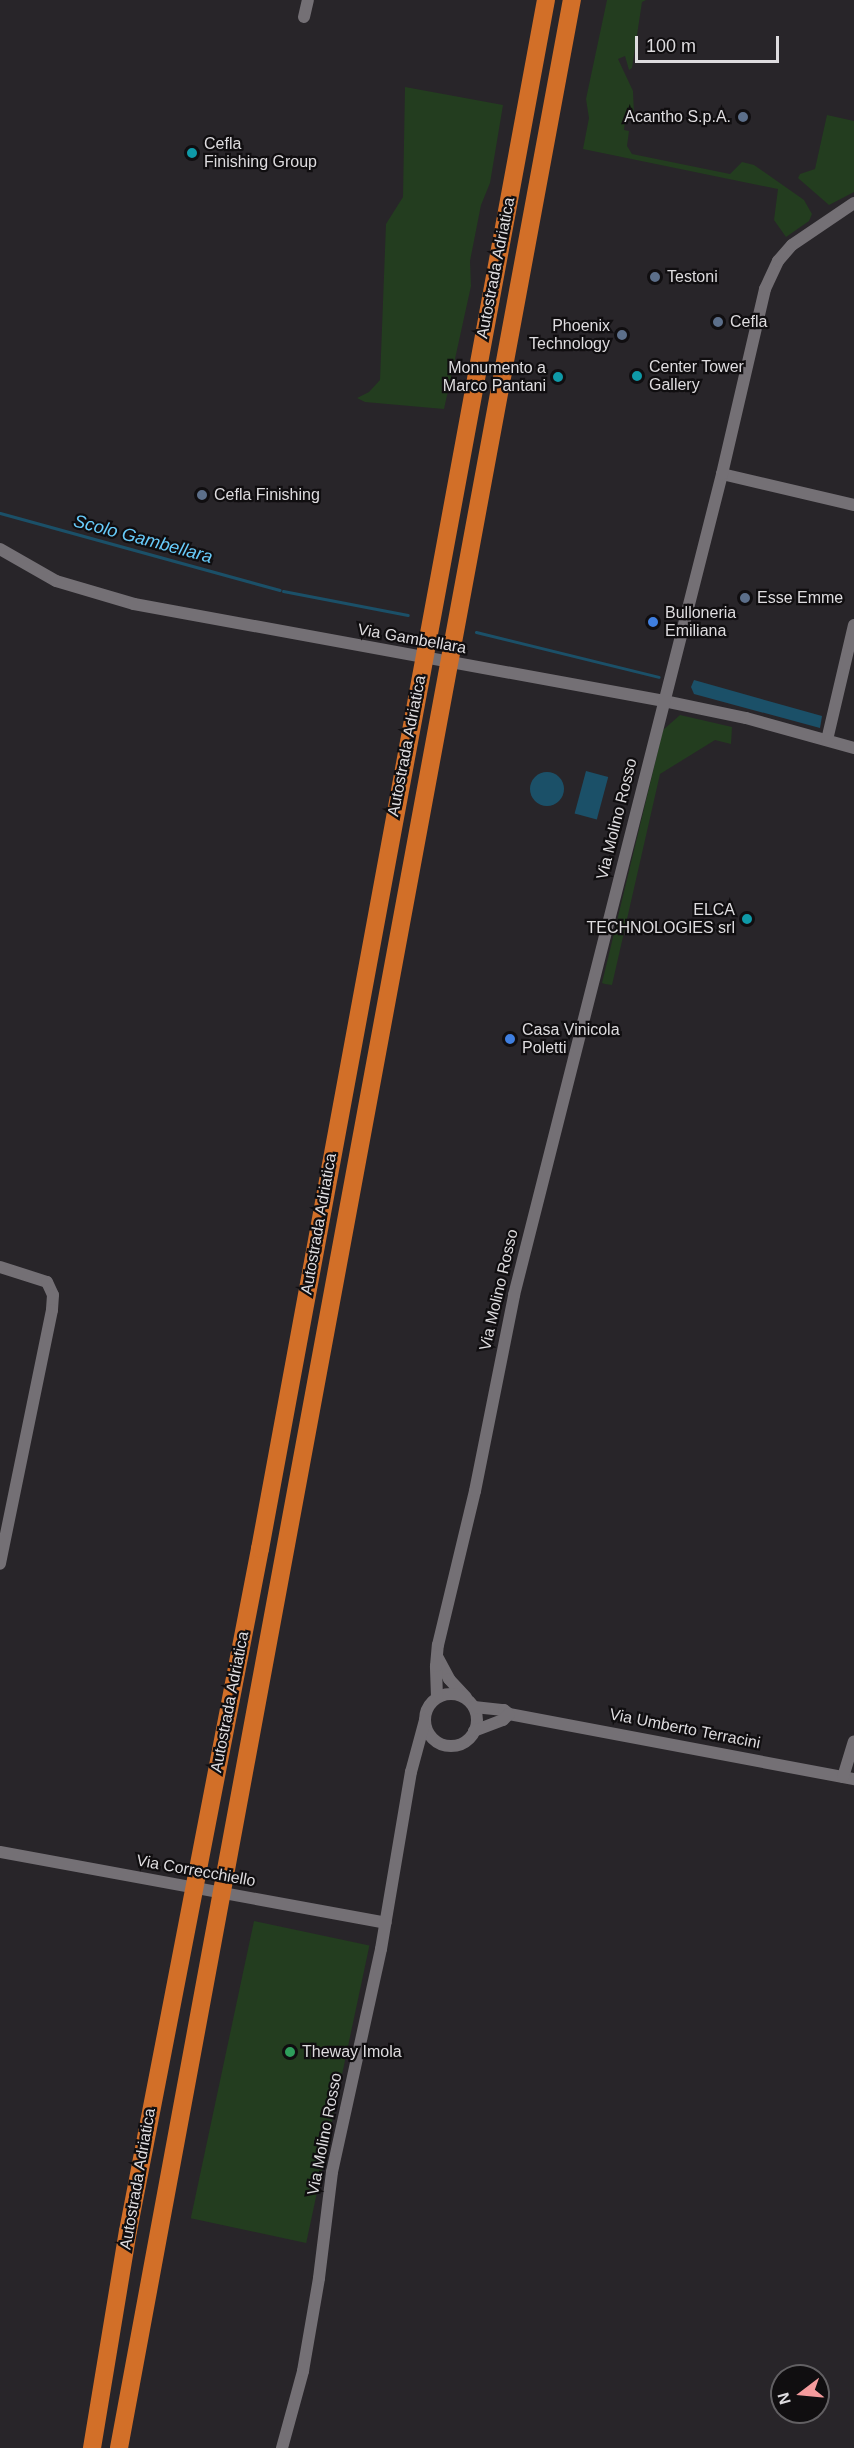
<!DOCTYPE html>
<style>
body{margin:0}
#map{position:relative;width:854px;height:2448px;overflow:hidden;background:#282529;font-family:Arial,sans-serif}
div>[style]{position:absolute}
.green>*{inset:0;background:#233d1f;transform-origin:0 0}
.water>*{inset:0;background:#1b5068;transform-origin:0 0}
.round{border-radius:50%}
.stream>*{height:3px;margin:-1.5px;padding:0 1.5px;transform-origin:1.5px;border-radius:1.5px;background:#1b5068}
.minor>*{height:12px;margin:-6px;padding:0 6px;transform-origin:6px;border-radius:6px;background:#747075}
.minor>.ring{margin:-6px;padding:0;box-sizing:content-box;background:none;border:12px solid #747075;border-radius:50%}
.highway>*{height:18px;margin:-9px;padding:0 9px;transform-origin:9px;border-radius:9px;background:#d26f28}
.dots>*{width:16px;height:16px;translate:-50% -50%;box-sizing:border-box;border:3px solid #100e10;border-radius:50%}
span{translate:-50% -50%;white-space:nowrap;text-align:center;line-height:1.15;-webkit-text-stroke:4.5px #100e10;paint-order:stroke}
.poi-label{font-size:16px;color:#dedcdf}
.right{translate:-100% -50%;text-align:right}
.left{translate:0 -50%;text-align:left}
.street-label{font-size:16px;color:#dedcdf}
.water-label{font-size:18px;color:#68ccfb;font-style:italic}
.north{position:absolute;left:770px;top:2364px;width:60px;height:60px;box-sizing:border-box;background:#100e10;border:2px solid #626063;border-radius:50%;rotate:254deg;font-size:16px;font-weight:700;line-height:24px;text-align:center;color:#dedcdf}
.north::after{content:'';display:block;margin:auto;width:21px;height:27px;background:#f59b9d;clip-path:polygon(50% 0,100% 100%,50% 72%,0 100%)}
.scale{position:absolute;left:635px;top:36px;width:144px;height:27px;box-sizing:border-box;border:3px solid #dedcdf;border-top:0;padding-left:8px;font-size:18px;line-height:21px;white-space:nowrap;color:#dedcdf;-webkit-text-stroke:4px #100e10;paint-order:stroke}
</style>
<div id="map">
<div class="green">
<div style="clip-path:polygon(607px 0,646px 0,642px 2px,632px 68px,629px 70px,625px 56px,618px 59px,633px 91px,634px 115px,625px 121px,624px 130px,629px 131px,627px 146px,632px 154px,730px 174px,742px 162px,754px 165px,804px 200px,812px 214px,809px 221px,786px 237px,774px 220px,778px 189px,583px 149px,589px 118px,586px 99px)"></div>
<div style="clip-path:polygon(405px 87px,503px 105px,490px 183px,481px 205px,470px 261px,471px 286px,444px 409px,365px 402px,357px 398px,369px 392px,380px 380px,386px 224px,403px 197px)"></div>
<div style="clip-path:polygon(827px 115px,854px 121px,854px 192px,829px 205px,798px 178px,800px 174px,815px 169px)"></div>
<div style="clip-path:polygon(680px 715px,732px 727px,731px 744px,715px 740px,660px 774px,612px 985px,605px 984px,602px 983px,663px 730px)"></div>
<div style="left:254px;top:1921px;width:118px;height:304px;rotate:12deg"></div>
</div>
<div class="water">
<div style="clip-path:polygon(694px 680px,822px 716px,820px 728px,694px 694px,691px 687px)"></div>
<div style="left:586px;top:771px;width:23px;height:44px;rotate:15deg"></div>
<div class="round" style="left:530px;top:772px;width:34px;height:34px"></div>
</div>
<div class="stream">
<div style="left:0;top:513px;width:290px;rotate:15.4deg"></div>
<div style="left:283px;top:591px;width:127px;rotate:10.9deg"></div>
<div style="left:476px;top:632px;width:188px;rotate:13.8deg"></div>
</div>
<div class="minor">
<div style="left:304px;top:17px;width:17px;rotate:-77deg"></div>
<div style="left:722px;top:474px;width:136px;rotate:13.2deg"></div>
<div style="left:0;top:549px;width:64px;rotate:29.7deg"></div>
<div style="left:56px;top:581px;width:81px;rotate:16.4deg"></div>
<div style="left:134px;top:604px;width:539px;rotate:10.37deg"></div>
<div style="left:664px;top:701px;width:84px;rotate:11.7deg"></div>
<div style="left:746px;top:718px;width:112px;rotate:15.5deg"></div>
<div style="left:827px;top:740px;width:118px;rotate:-76.8deg"></div>
<div style="left:0;top:1267px;width:49px;rotate:17.7deg"></div>
<div style="left:47px;top:1282px;width:14px;rotate:65deg"></div>
<div style="left:53px;top:1295px;width:15px;rotate:94deg"></div>
<div style="left:52px;top:1310px;width:259px;rotate:101.6deg"></div>
<div style="left:438px;top:1658px;width:24px;rotate:62deg"></div>
<div style="left:449px;top:1679px;width:25px;rotate:47deg"></div>
<div class="ring" style="left:425px;top:1694px;width:40px;height:40px"></div>
<div style="left:437px;top:1697px;width:31px;rotate:-92deg"></div>
<div style="left:436px;top:1666px;width:21px;rotate:-85deg"></div>
<div style="left:438px;top:1645px;width:158px;rotate:-76.5deg"></div>
<div style="left:475px;top:1491px;width:200px;rotate:-78.7deg"></div>
<div style="left:514px;top:1295px;width:847px;rotate:-75.78deg"></div>
<div style="left:722px;top:474px;width:190px;rotate:-76.9deg"></div>
<div style="left:765px;top:289px;width:31px;rotate:-65deg"></div>
<div style="left:778px;top:261px;width:21px;rotate:-49deg"></div>
<div style="left:792px;top:245px;width:75px;rotate:-34.1deg"></div>
<div style="left:474px;top:1707px;width:30px;rotate:6deg"></div>
<div style="left:504px;top:1710px;width:6px;rotate:39deg"></div>
<div style="left:509px;top:1714px;width:351px;rotate:10.7deg"></div>
<div style="left:474px;top:1731px;width:31px;rotate:-21deg"></div>
<div style="left:503px;top:1720px;width:8px;rotate:-45deg"></div>
<div style="left:843px;top:1777px;width:37px;rotate:-73deg"></div>
<div style="left:0;top:1852px;width:392px;rotate:10.4deg"></div>
<div style="left:282px;top:2448px;width:80px;rotate:-74.7deg"></div>
<div style="left:303px;top:2371px;width:94px;rotate:-80.2deg"></div>
<div style="left:319px;top:2278px;width:107px;rotate:-83deg"></div>
<div style="left:332px;top:2172px;width:228px;rotate:-77.6deg"></div>
<div style="left:381px;top:1949px;width:180px;rotate:-80.4deg"></div>
<div style="left:411px;top:1772px;width:54px;rotate:-74.9deg"></div>
</div>
<div class="highway">
<div style="left:92px;top:2448px;width:220px;rotate:-80.6deg"></div>
<div style="left:128px;top:2231px;width:695px;rotate:-79.05deg"></div>
<div style="left:260px;top:1549px;width:1575px;rotate:-79.54deg"></div>
<div style="left:119px;top:2448px;width:2490px;rotate:-79.52deg"></div>
</div>
<div class="dots">
<div style="left:743px;top:117px;background:#5c6f8a"></div>
<div style="left:192px;top:153px;background:#0f9aa8"></div>
<div style="left:655px;top:277px;background:#5c6f8a"></div>
<div style="left:718px;top:322px;background:#5c6f8a"></div>
<div style="left:622px;top:335px;background:#5c6f8a"></div>
<div style="left:637px;top:376px;background:#0f9aa8"></div>
<div style="left:558px;top:377px;background:#0f9aa8"></div>
<div style="left:202px;top:495px;background:#5c6f8a"></div>
<div style="left:745px;top:598px;background:#5c6f8a"></div>
<div style="left:653px;top:622px;background:#3f7fe0"></div>
<div style="left:747px;top:919px;background:#0f9aa8"></div>
<div style="left:510px;top:1039px;background:#3f7fe0"></div>
<div style="left:290px;top:2052px;background:#2e9e5b"></div>
</div>
<div class="poi-label">
<span class="right" style="left:731px;top:117px">Acantho S.p.A.</span>
<span class="left" style="left:204px;top:153px">Cefla<br>Finishing Group</span>
<span class="left" style="left:667px;top:277px">Testoni</span>
<span class="left" style="left:730px;top:322px">Cefla</span>
<span class="right" style="left:610px;top:335px">Phoenix<br>Technology</span>
<span class="left" style="left:649px;top:376px">Center Tower<br>Gallery</span>
<span class="right" style="left:546px;top:377px">Monumento a<br>Marco Pantani</span>
<span class="left" style="left:214px;top:495px">Cefla Finishing</span>
<span class="left" style="left:757px;top:598px">Esse Emme</span>
<span class="left" style="left:665px;top:622px">Bulloneria<br>Emiliana</span>
<span class="right" style="left:735px;top:919px">ELCA<br>TECHNOLOGIES srl</span>
<span class="left" style="left:522px;top:1039px">Casa Vinicola<br>Poletti</span>
<span class="left" style="left:302px;top:2052px">Theway Imola</span>
</div>
<div class="street-label">
<span style="left:496px;top:268px;rotate:-79deg">Autostrada Adriatica</span>
<span style="left:412px;top:639px;rotate:10deg">Via Gambellara</span>
<span style="left:407px;top:746px;rotate:-79deg">Autostrada Adriatica</span>
<span style="left:617px;top:819px;rotate:-76deg">Via Molino Rosso</span>
<span style="left:319px;top:1224px;rotate:-80deg">Autostrada Adriatica</span>
<span style="left:499px;top:1290px;rotate:-77deg">Via Molino Rosso</span>
<span style="left:230px;top:1702px;rotate:-79deg">Autostrada Adriatica</span>
<span style="left:685px;top:1729px;rotate:11deg">Via Umberto Terracini</span>
<span style="left:196px;top:1871px;rotate:10deg">Via Correcchiello</span>
<span style="left:325px;top:2134px;rotate:-79deg">Via Molino Rosso</span>
<span style="left:138px;top:2179px;rotate:-80deg">Autostrada Adriatica</span>
</div>
<div class="water-label">
<span style="left:143px;top:539px;rotate:15deg">Scolo Gambellara</span>
</div>
<div class="north">N</div>
<div class="scale">100 m</div>
</div>
